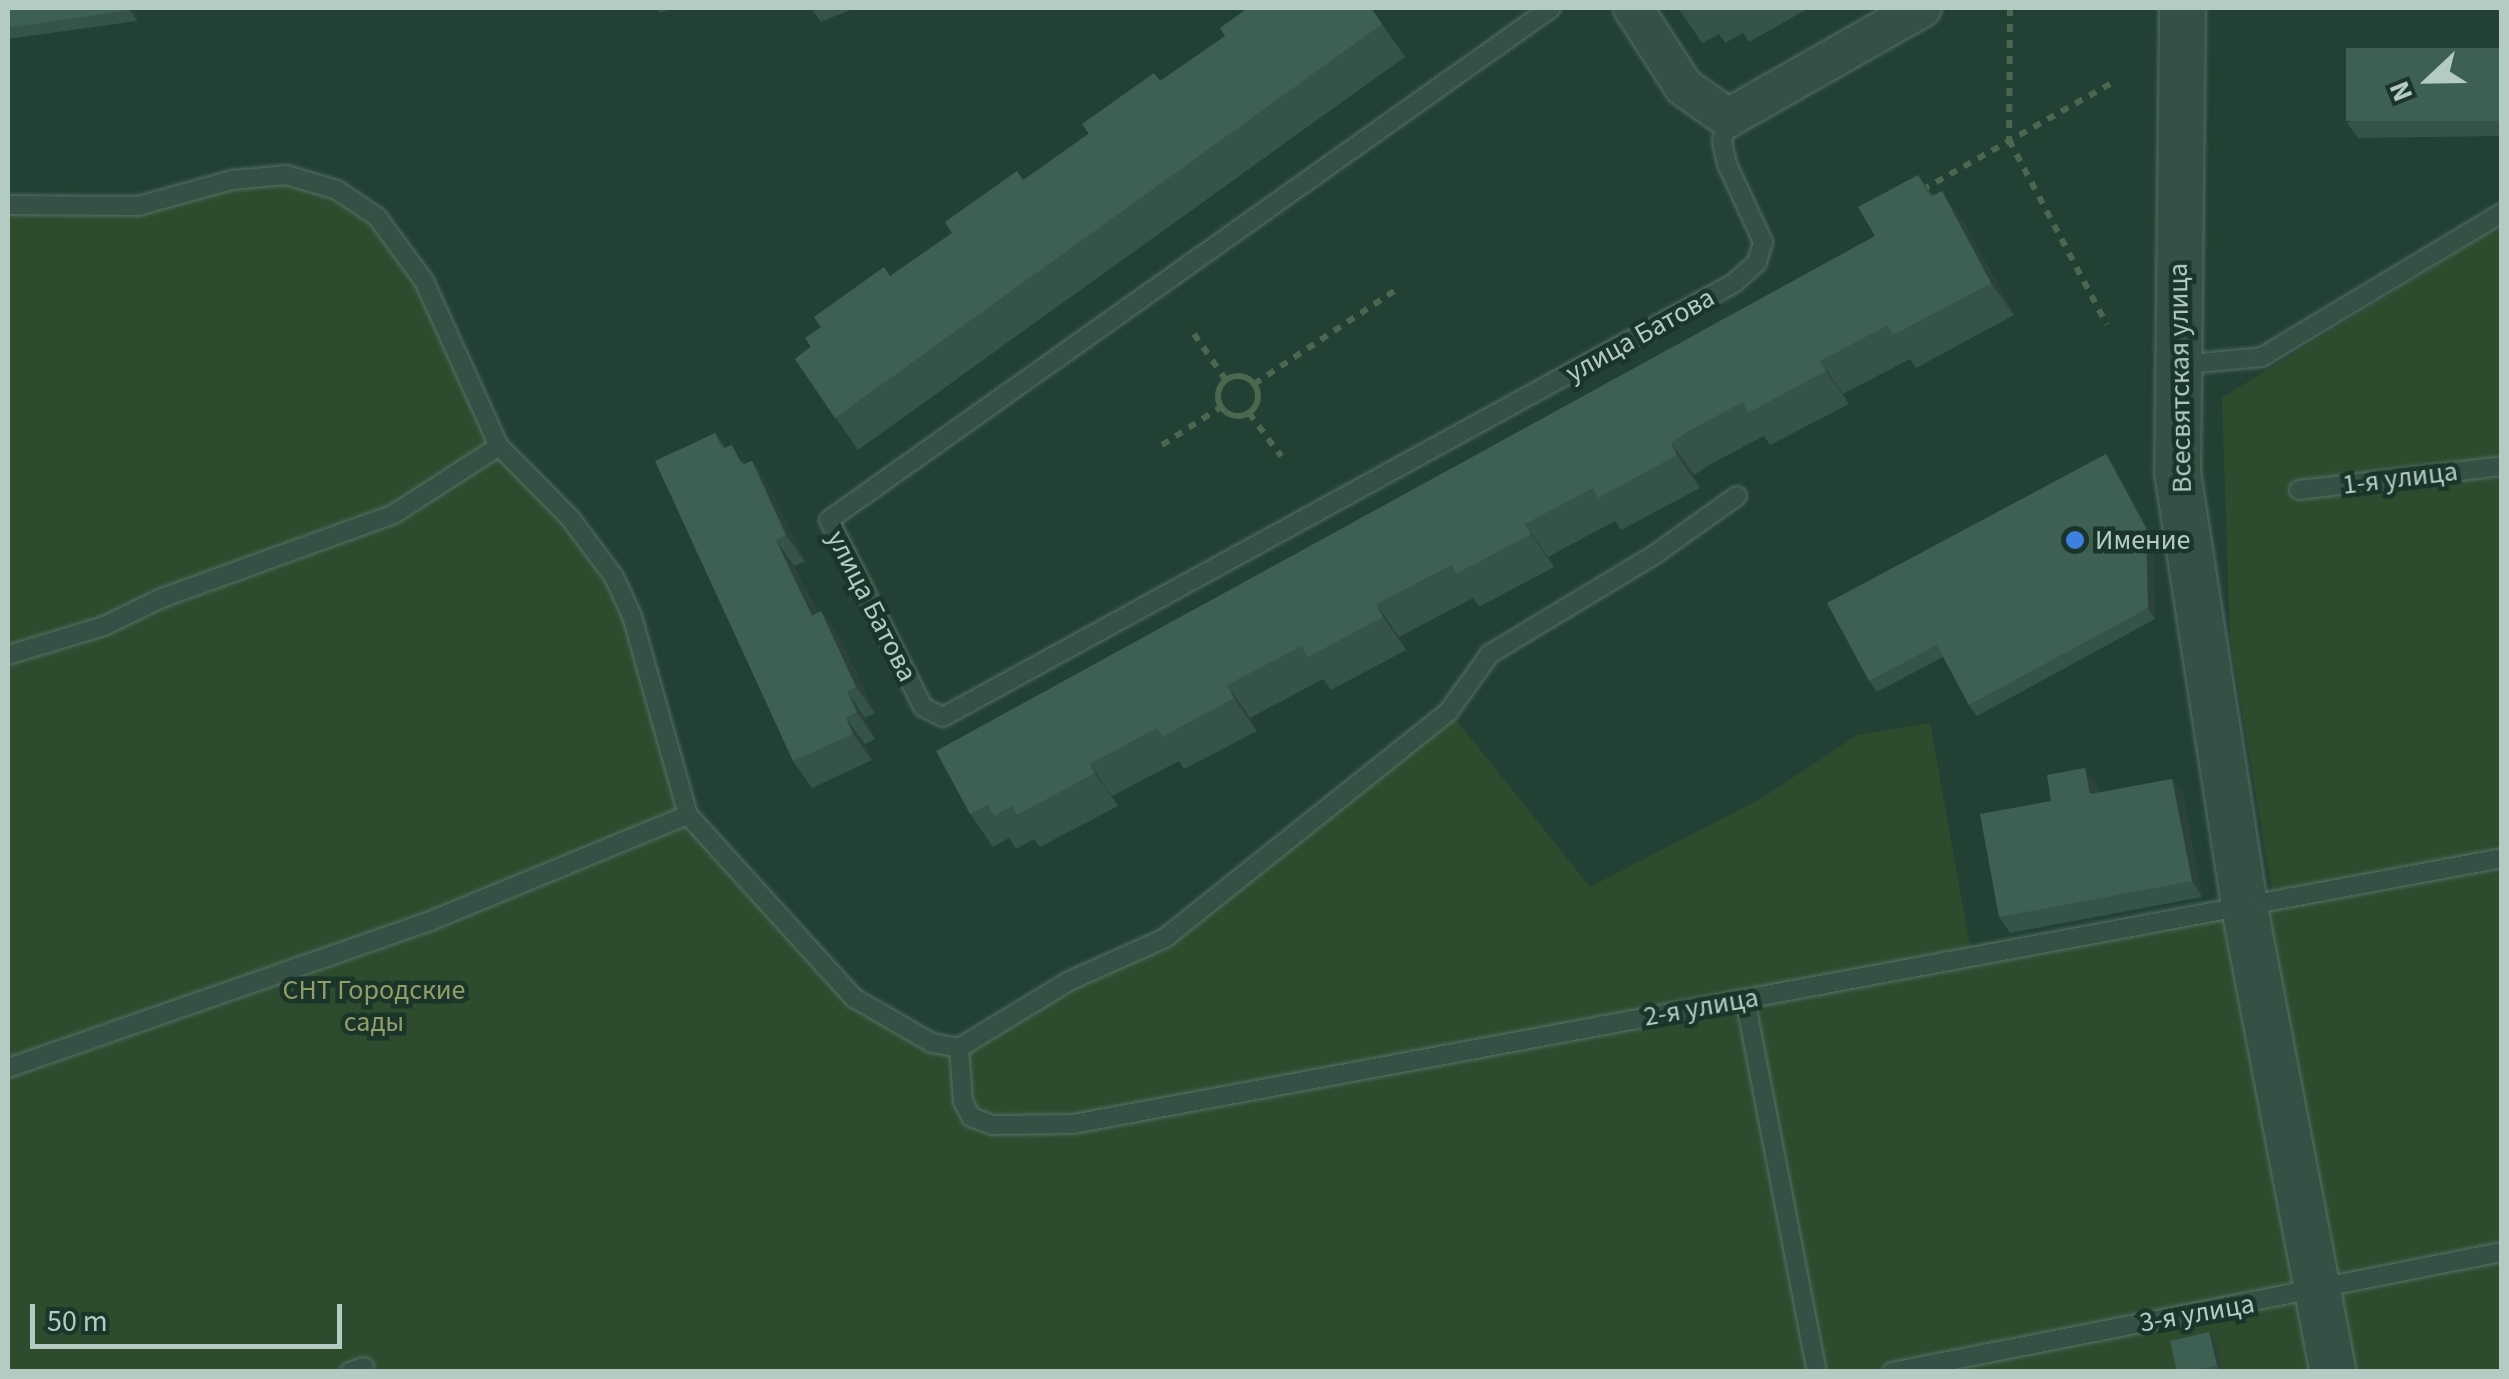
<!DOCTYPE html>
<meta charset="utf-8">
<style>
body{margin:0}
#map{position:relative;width:2509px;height:1379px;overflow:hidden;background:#224134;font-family:"Source Sans 3",sans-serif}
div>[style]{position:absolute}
.green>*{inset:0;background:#2f4b2e}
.path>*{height:6px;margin-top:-3px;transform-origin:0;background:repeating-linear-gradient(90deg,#4b6750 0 8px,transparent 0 16px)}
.path>.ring{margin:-3px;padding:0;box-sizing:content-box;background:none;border:6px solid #4b6750;border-radius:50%}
.roads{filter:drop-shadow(0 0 2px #577067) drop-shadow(0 0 2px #577067)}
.service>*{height:18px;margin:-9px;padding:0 9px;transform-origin:9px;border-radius:9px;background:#365046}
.minor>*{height:38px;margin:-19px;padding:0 19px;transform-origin:19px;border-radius:19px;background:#365046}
.tertiary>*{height:45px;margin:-22.5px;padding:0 22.5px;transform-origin:22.5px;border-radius:22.5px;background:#365046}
.wall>*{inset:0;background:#355347}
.shaded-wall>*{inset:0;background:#2b433a}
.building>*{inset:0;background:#3e6053;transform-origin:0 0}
.dots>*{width:28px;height:28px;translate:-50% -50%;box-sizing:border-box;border:5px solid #1b352b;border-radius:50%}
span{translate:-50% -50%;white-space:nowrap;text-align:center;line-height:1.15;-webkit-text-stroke:9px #1b352b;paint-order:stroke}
.street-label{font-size:28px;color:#b3cbc2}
.poi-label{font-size:28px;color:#b3cbc2}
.left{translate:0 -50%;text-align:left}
.park-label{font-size:28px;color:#919e67}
.frame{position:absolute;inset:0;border:10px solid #b3cbc2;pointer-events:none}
.north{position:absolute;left:2379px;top:30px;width:100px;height:100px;-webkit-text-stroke:8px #1b352b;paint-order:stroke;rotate:248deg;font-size:28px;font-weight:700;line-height:40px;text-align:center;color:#b3cbc2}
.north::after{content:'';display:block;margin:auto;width:35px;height:45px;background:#b3cbc2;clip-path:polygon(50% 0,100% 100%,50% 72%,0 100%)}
.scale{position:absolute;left:30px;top:1304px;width:312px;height:45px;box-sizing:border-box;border:5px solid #b3cbc2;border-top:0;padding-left:12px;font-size:30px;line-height:35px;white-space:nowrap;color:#b3cbc2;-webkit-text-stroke:8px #1b352b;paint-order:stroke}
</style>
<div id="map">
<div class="green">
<div style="clip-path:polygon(286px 175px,337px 190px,401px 246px,478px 410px,614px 577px,679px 796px,854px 998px,959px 1048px,1165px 938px,1449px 711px,1590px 887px,1762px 798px,1857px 735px,1930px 723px,1970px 946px,2273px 898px,2230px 637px,2222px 398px,2501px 225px,2501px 1371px,8px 1371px,8px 205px,109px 206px)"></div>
</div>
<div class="path">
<div style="left:2010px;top:8px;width:132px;rotate:90.4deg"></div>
<div style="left:2009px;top:140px;width:209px;rotate:62.1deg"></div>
<div style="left:1922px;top:190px;width:216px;rotate:-29.4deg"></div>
<div style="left:1194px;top:334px;width:56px;rotate:55.2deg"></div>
<div class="ring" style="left:1218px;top:376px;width:34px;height:34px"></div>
<div style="left:1254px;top:384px;width:175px;rotate:-33.6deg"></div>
<div style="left:1249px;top:413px;width:54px;rotate:53.3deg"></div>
<div style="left:1162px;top:445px;width:70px;rotate:-32.8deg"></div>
</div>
<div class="roads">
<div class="service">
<div style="left:1551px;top:8px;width:885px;rotate:144.66deg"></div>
<div style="left:829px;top:520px;width:209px;rotate:63.3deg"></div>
<div style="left:923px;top:707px;width:22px;rotate:27deg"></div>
<div style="left:943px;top:717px;width:902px;rotate:-28.75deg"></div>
<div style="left:1734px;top:283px;width:31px;rotate:-42deg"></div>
<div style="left:1757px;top:262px;width:21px;rotate:-73deg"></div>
<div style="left:1763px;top:242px;width:86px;rotate:-114.8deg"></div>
<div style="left:1727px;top:164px;width:23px;rotate:-103deg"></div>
<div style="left:1722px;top:142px;width:25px;rotate:-76deg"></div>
<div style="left:8px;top:205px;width:130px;rotate:0.4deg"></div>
<div style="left:138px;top:206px;width:98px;rotate:-15.5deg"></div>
<div style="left:232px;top:180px;width:54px;rotate:-5.3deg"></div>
<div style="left:286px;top:175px;width:53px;rotate:16.4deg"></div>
<div style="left:337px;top:190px;width:48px;rotate:34deg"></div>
<div style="left:377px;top:217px;width:79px;rotate:53.7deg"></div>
<div style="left:424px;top:281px;width:181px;rotate:65.6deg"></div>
<div style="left:499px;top:446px;width:101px;rotate:45.4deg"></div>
<div style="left:570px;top:518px;width:74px;rotate:53.3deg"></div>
<div style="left:614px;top:577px;width:43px;rotate:65.2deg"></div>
<div style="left:632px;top:616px;width:207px;rotate:74.3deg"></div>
<div style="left:688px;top:815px;width:247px;rotate:47.8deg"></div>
<div style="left:854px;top:998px;width:90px;rotate:30deg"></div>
<div style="left:932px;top:1043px;width:27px;rotate:10deg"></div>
<div style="left:959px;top:1048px;width:129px;rotate:-31.3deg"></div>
<div style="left:1069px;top:981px;width:105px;rotate:-24.1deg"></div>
<div style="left:1165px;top:938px;width:364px;rotate:-38.6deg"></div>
<div style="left:1449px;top:711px;width:70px;rotate:-54.3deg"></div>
<div style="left:1490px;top:654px;width:192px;rotate:-31.1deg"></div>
<div style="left:1654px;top:555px;width:102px;rotate:-35.4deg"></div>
<div style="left:2178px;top:365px;width:84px;rotate:-5.4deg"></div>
<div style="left:2262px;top:357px;width:280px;rotate:-31deg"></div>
<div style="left:2299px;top:490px;width:204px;rotate:-6.7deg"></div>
<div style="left:8px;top:655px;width:100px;rotate:-16.8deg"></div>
<div style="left:104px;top:626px;width:64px;rotate:-25.8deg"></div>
<div style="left:162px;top:598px;width:247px;rotate:-19.9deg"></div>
<div style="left:394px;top:514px;width:125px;rotate:-32.9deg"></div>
<div style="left:1745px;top:999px;width:380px;rotate:79.1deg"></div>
<div style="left:959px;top:1048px;width:53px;rotate:85.7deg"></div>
<div style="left:963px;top:1101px;width:18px;rotate:63deg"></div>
<div style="left:971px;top:1117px;width:23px;rotate:20deg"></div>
<div style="left:993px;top:1125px;width:80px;rotate:-0.7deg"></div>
<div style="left:1073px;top:1124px;width:1454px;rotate:-10.54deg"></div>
<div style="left:8px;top:1068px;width:445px;rotate:-19.2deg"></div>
<div style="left:428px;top:922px;width:281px;rotate:-22.4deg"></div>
<div style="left:350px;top:1372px;width:15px;rotate:-20deg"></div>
<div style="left:1892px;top:1372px;width:622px;rotate:-11.13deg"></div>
</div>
<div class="minor">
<div style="left:1633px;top:8px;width:94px;rotate:57.2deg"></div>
<div style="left:1684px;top:87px;width:54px;rotate:35.2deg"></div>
<div style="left:1728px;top:118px;width:223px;rotate:-29.6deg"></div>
</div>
<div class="tertiary">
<div style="left:2182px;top:8px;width:464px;rotate:90.6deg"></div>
<div style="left:2177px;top:472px;width:456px;rotate:81.2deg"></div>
<div style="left:2247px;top:923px;width:457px;rotate:79.2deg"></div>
</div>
</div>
<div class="wall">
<div style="clip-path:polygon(8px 8px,135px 8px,137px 21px,8px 39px)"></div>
<div style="clip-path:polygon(656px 8px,673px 8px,660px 13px)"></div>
<div style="clip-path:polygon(811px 8px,855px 8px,821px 22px)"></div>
<div style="clip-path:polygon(1371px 8px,1405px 57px,858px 450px,795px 359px,952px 233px,1160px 81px)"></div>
<div style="clip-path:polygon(1678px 8px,1809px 8px,1749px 42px,1743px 33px,1725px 43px,1719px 34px,1702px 43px)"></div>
<div style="clip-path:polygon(2502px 48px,2502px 136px,2358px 138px,2347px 123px)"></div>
<div style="clip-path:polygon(1918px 175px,1933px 196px,1965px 224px,2014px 315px,1916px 368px,1910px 359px,1843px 394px,1849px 404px,1770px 445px,1764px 436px,1709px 465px,1694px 475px,1700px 488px,1621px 530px,1615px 521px,1548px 557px,1554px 567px,1479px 607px,1473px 598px,1399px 637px,1406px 650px,1331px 690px,1323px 679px,1250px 718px,1257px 731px,1184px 769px,1179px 761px,1112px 796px,1118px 806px,1040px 847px,1034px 839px,1016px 849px,1009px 838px,993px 847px,970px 814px,1875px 236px)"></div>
<div style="clip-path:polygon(715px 433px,725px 448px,745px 464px,752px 461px,770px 487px,805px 562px,794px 566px,817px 613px,821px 611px,840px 638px,875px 713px,865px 718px,875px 739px,865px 744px,872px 760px,812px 788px,793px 761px)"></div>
<div style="clip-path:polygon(2106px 454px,2113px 464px,2153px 538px,2155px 619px,1977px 716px,1969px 705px,1943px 657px,1877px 692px,1869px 681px)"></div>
<div style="clip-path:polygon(2172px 779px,2183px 794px,2202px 897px,2010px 933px,1999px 917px,2096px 784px,2098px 793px)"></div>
<div style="clip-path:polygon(2209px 1332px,2216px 1343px,2223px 1372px,2177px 1372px)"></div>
</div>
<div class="shaded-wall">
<div style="clip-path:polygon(129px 8px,135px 8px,137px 21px,130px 10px)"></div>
<div style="clip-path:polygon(1942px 191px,1965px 224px,2014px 315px,1991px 283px)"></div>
<div style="clip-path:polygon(1820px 361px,1843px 394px,1849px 404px,1826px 371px)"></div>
<div style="clip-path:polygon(1671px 443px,1694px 475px,1700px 488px,1677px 455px)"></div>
<div style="clip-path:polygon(2106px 454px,2113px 464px,2153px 538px,2155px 619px,2148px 608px)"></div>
<div style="clip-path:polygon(752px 461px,770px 487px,805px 562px,786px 535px)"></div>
<div style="clip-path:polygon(1525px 524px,1548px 557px,1554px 567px,1531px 534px)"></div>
<div style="clip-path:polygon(776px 540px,794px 566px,830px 642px,812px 616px)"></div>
<div style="clip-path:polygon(1376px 604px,1399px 637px,1406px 650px,1383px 617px)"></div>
<div style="clip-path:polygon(821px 611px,840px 638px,875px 713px,856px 687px)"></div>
<div style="clip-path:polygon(1227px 685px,1250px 718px,1257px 731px,1234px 698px)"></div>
<div style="clip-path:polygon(847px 691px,865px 718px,875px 739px,857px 712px)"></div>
<div style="clip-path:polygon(846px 718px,865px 744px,872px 760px,853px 734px)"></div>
<div style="clip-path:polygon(1090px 764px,1112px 796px,1118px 806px,1095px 773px)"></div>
<div style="clip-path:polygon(2085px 768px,2096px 784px,2100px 810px,2090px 794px)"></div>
<div style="clip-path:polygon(2172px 779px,2183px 794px,2202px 897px,2192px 881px)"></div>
<div style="clip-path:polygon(2209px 1332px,2216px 1343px,2223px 1372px,2221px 1372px,2217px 1365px)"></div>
</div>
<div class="building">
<div style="clip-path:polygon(8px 8px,129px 8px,130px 10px,8px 28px)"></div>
<div style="clip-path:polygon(1248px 8px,1371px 8px,1382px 24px,835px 418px,795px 359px,811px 347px,805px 338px,821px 327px,814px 317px,884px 267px,890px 276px,952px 233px,945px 222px,1017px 171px,1023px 180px,1089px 134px,1082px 124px,1154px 73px,1160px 81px,1225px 36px,1220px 28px)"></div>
<div style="left:2502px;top:48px;width:73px;height:156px;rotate:90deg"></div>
<div style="clip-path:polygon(1918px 175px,1930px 197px,1942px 191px,1991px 283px,1893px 335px,1888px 325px,1820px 361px,1826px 371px,1748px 413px,1743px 402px,1687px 432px,1671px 443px,1677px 455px,1598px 498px,1593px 488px,1525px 524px,1531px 534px,1456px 574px,1452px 565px,1376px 604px,1383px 617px,1308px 657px,1302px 646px,1227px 685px,1234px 698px,1162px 737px,1157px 728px,1090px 764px,1095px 773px,1017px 815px,1012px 806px,994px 816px,988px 805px,970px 814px,936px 751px,1875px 236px,1858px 207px)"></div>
<div style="clip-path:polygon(715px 433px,722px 449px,732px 445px,742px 465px,752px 461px,786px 535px,776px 540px,812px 616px,821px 611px,856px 687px,847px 691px,857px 712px,846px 718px,853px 734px,793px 761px,655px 461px)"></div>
<div style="clip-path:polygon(2106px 454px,2146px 528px,2148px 608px,1969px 705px,1937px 645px,1869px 681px,1827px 603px)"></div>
<div style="clip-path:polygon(2085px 768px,2090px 794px,2172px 779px,2192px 881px,1999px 917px,1980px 814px,2051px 801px,2047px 775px)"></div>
<div style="clip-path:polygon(2209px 1332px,2217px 1365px,2191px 1372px,2177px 1372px,2170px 1341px)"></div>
</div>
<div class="dots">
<div style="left:2075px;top:540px;background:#3f7fe0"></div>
</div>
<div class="street-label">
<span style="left:1640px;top:335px;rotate:-29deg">улица Батова</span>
<span style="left:2180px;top:378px;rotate:-91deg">Всесвятская улица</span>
<span style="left:2400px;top:478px;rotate:-7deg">1-я улица</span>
<span style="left:872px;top:606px;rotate:63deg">улица Батова</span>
<span style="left:1701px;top:1007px;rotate:-10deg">2-я улица</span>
<span style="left:2197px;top:1313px;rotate:-10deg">3-я улица</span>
</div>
<div class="poi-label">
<span class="left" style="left:2095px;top:540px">Имение</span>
</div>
<div class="park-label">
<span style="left:374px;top:1006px">СНТ Городские<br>сады</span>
</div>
<div class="frame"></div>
<div class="north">N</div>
<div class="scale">50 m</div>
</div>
